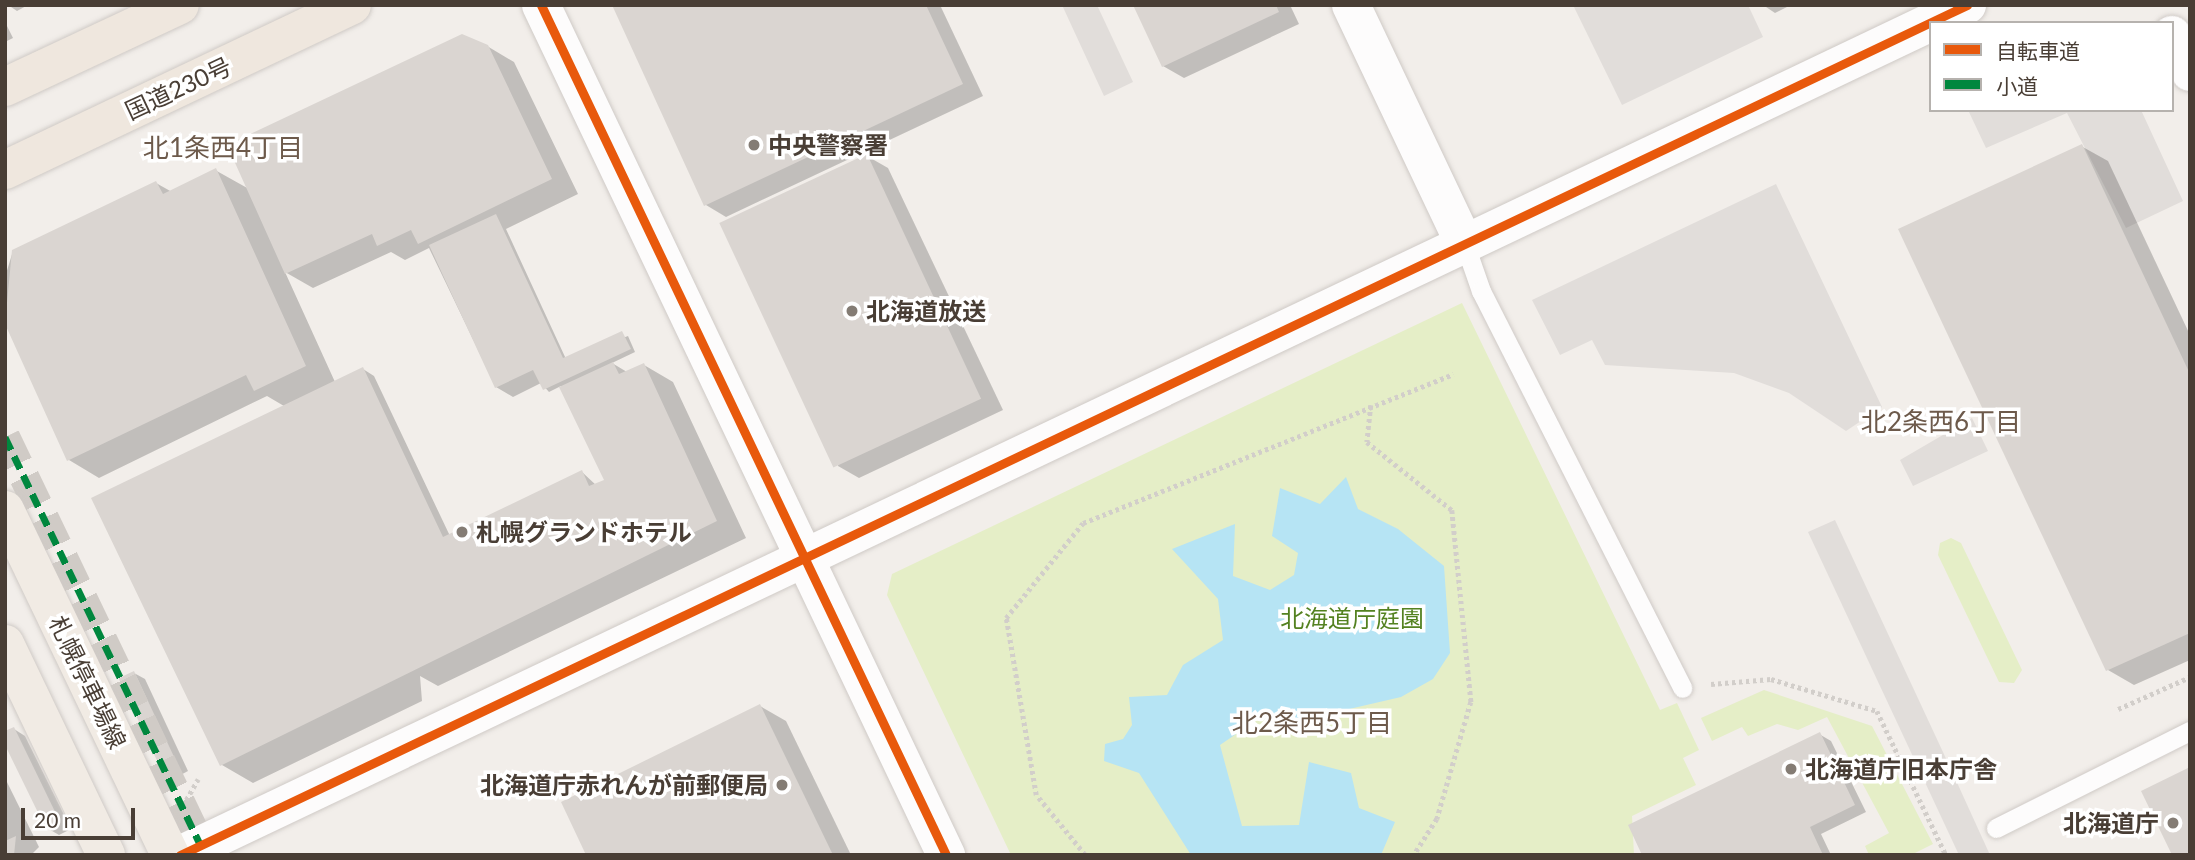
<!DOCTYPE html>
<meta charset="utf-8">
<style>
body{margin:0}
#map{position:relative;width:2195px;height:860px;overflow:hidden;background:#f2eeea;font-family:Lato,"Noto Sans JP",sans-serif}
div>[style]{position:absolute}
.green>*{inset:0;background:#e5eec7}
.parking>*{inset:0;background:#e1ddda}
.water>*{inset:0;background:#b6e4f4}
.shadow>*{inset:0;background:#0003}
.building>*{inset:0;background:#dad5d1;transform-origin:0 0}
.pedestrian-tunnel>*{height:30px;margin-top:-15px;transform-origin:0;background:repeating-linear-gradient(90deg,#d0cbc6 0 30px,transparent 0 45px)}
.path>*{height:4.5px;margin-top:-2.25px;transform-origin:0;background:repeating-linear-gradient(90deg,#d2ceca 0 3.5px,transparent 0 7px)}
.roads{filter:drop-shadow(0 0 2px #cfcac6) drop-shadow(0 0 2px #cfcac6)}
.service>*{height:19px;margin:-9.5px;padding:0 9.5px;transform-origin:9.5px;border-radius:9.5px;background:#fdfcfc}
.tertiary>*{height:38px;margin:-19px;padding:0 19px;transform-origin:19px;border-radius:19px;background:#fdfcfc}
.primary>*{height:38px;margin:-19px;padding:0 19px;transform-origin:19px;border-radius:19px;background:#f1ebe4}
.trunk>*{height:38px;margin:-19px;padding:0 19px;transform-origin:19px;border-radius:19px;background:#efe7de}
.quiet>*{height:7px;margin-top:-3.5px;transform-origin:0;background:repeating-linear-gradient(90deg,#00873e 0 14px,transparent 0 21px)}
.cycleway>*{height:9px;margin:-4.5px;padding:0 4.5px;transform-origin:4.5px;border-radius:4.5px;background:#e8590c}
.dots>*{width:19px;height:19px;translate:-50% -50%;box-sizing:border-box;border:4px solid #fff;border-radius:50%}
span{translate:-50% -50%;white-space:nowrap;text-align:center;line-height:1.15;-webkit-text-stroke:7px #fff;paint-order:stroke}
.street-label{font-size:24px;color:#493e35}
.poi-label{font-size:24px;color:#493e35;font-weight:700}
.left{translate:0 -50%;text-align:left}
.right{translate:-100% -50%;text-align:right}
.park-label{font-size:24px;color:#548221}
.neighbourhood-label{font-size:26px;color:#6d5a4b}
.frame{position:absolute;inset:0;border:7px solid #493e35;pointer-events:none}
.legend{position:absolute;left:1929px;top:21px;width:245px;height:91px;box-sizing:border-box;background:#fff;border:2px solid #b6b2ae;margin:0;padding:9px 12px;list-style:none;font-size:21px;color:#493e35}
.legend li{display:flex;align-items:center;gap:14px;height:35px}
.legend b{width:35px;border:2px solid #b6b2ae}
.scale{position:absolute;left:21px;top:808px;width:114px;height:32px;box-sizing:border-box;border:4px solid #493e35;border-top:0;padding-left:9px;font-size:21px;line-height:24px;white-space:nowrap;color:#493e35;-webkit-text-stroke:5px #fff;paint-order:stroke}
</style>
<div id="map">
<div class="green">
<div style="clip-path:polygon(1462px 303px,1660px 710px,1677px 703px,1699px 750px,1683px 758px,1696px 785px,1632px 816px,1634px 855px,1011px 855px,887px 595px,892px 574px)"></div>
<div style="clip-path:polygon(1951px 538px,1961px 543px,2022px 670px,2014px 683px,1999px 682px,1938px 555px,1940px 543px)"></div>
<div style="clip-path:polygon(1764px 690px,1872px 726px,1933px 844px,1911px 855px,1869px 855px,1865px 846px,1889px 833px,1827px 717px,1798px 730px,1777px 724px,1748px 736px,1742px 727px,1712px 741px,1701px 718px)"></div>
</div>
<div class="parking">
<div style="clip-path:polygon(1062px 5px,1097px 5px,1133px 82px,1104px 96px)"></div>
<div style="clip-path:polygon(1573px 5px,1748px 5px,1763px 37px,1622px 105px)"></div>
<div style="clip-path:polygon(1968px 110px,2141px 110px,2183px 201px,2126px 228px,2067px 113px,1986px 148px)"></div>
<div style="clip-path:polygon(1776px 184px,1882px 407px,1846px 431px,1789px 393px,1734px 373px,1605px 365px,1592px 340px,1560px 355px,1532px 300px)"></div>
<div style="clip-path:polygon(1972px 418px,1988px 451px,1913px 486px,1900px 460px)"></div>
<div style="clip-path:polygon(1835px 520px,1949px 765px,1990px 855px,1959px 855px,1808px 532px)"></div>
</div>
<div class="water">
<div style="clip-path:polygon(1346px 477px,1358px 509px,1398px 529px,1444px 566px,1450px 653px,1433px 679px,1401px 697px,1306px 719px,1261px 717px,1220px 745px,1242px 826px,1299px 825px,1309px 762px,1351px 773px,1359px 808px,1395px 822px,1381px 855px,1191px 855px,1139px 773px,1104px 761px,1105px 744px,1123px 739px,1132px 725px,1129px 697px,1167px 695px,1183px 665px,1223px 640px,1218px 599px,1172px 549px,1235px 524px,1233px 576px,1270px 590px,1294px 575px,1298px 553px,1272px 536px,1280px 488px,1320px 504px)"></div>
</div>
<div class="shadow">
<div style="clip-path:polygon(8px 5px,28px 5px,17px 11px)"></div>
<div style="clip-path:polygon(614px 5px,940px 5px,983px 96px,726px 217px,706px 205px)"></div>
<div style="clip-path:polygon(1135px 5px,1290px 5px,1299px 24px,1184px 78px,1163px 66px)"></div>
<div style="clip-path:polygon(1763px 5px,1791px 5px,1775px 13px)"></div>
<div style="clip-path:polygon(5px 22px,13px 38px,5px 42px)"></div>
<div style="clip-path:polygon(evenodd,487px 46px,514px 62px,578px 194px,506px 229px,566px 359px,628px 336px,635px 352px,612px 363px,627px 372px,644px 365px,673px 382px,746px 538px,438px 686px,420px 676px,422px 701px,253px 783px,222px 765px,284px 406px,267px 396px,99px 478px,69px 460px,5px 320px,5px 277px,13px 251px,156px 183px,172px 192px,215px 170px,249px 189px,487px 46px,429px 248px,496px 387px,513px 397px,541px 383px,549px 392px,561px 386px,607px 481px,597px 486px,582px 472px,450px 536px,374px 376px,363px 369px,335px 382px,285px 272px,313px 288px,391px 252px,405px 260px,429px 248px)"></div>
<div style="clip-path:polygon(2081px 146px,2108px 161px,2190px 335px,2190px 660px,2134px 685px,2108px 670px)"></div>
<div style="clip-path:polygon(867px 156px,888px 168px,1003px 410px,859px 478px,838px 466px)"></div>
<div style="clip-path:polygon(134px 673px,145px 679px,188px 771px,175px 778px,164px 771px)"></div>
<div style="clip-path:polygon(760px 706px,786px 721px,851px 855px,588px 855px)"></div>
<div style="clip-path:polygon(14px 729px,25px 736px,71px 829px,59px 835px,47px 828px)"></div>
<div style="clip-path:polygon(1819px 734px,1831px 741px,1866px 812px,1821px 834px,1831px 855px,1644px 855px)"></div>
<div style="clip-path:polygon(5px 778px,39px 847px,31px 855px,5px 855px)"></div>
</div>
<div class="building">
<div style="clip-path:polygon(612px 5px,926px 5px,963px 84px,704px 206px)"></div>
<div style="clip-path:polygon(1133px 5px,1276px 5px,1279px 12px,1162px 67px)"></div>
<div style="clip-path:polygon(462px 34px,488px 45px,552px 179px,418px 244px,411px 230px,377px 246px,372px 234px,285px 274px,227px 145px)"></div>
<div style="clip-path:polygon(2082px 144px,2190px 374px,2190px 633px,2106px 671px,1898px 229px)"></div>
<div style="left:867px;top:154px;width:270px;height:163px;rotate:65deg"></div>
<div style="clip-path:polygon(216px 168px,306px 366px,254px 391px,246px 375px,67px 461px,5px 324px,12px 250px,156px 181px,163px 194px)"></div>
<div style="clip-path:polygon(496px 214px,563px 358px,622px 331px,631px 349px,543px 390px,533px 370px,495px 388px,429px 245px)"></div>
<div style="clip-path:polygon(613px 362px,619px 374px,644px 363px,717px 521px,220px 766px,91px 498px,363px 367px,443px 537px,582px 470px,589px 486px,604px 480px,559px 387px)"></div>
<div style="left:134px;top:671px;width:104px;height:17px;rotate:65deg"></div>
<div style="clip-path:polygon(760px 704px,833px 855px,586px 855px,561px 802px)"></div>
<div style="clip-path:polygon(14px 727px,60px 822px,46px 829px,5px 745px,5px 731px)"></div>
<div style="clip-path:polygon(1820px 732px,1855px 805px,1810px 827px,1823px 855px,1642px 855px,1628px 825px)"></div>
<div style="clip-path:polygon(2190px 767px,2190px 855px,2172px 855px,2141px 791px)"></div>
<div style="clip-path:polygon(16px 836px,14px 855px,5px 855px,5px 841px)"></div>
</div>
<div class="pedestrian-tunnel">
<div style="left:5px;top:437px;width:463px;rotate:64.4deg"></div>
</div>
<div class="path">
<div style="left:1371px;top:405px;width:37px;rotate:96deg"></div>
<div style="left:1367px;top:442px;width:109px;rotate:38.7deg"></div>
<div style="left:1452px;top:510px;width:193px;rotate:84.3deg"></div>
<div style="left:1471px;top:702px;width:122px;rotate:106.2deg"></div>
<div style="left:1437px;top:819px;width:43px;rotate:122.6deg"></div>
<div style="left:1711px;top:684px;width:60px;rotate:-4.8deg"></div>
<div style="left:1771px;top:679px;width:111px;rotate:16.8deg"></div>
<div style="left:1877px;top:711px;width:160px;rotate:64.4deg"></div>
<div style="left:2118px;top:709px;width:79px;rotate:-24deg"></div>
<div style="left:186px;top:800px;width:24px;rotate:-60deg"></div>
<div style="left:1085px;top:855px;width:77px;rotate:-129.2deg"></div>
<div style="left:1036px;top:795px;width:180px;rotate:-99.6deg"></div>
<div style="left:1006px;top:618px;width:122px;rotate:-51deg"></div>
<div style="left:1083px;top:523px;width:399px;rotate:-21.9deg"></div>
</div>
<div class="roads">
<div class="service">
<div style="left:1465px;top:245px;width:49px;rotate:70.8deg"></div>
<div style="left:1481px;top:291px;width:445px;rotate:63.1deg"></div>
<div style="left:1996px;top:828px;width:217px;rotate:-26.6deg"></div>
</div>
<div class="tertiary">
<div style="left:541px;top:5px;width:942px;rotate:64.52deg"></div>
<div style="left:1351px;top:5px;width:266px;rotate:64.6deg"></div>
<div style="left:2172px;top:35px;width:41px;rotate:64.1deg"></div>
<div style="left:180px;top:855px;width:1979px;rotate:-25.44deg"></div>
</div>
<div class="primary">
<div style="left:5px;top:510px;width:382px;rotate:64.4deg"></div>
<div style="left:5px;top:644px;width:234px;rotate:64.4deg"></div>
</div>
<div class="trunk">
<div style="left:5px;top:87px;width:193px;rotate:-25.1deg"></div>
<div style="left:5px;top:170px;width:384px;rotate:-25.4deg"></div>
</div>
</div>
<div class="quiet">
<div style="left:5px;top:437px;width:463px;rotate:64.4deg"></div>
</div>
<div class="cycleway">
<div style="left:541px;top:5px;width:942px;rotate:64.52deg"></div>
<div style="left:180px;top:855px;width:1979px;rotate:-25.44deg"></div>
</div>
<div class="dots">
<div style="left:754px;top:145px;background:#847c74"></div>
<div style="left:852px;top:311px;background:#847c74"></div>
<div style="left:462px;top:532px;background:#847c74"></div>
<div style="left:1791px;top:769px;background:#847c74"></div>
<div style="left:782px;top:785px;background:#847c74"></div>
<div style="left:2173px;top:823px;background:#847c74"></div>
</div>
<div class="street-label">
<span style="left:178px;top:88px;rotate:-25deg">国道230号</span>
<span style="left:88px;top:682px;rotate:64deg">札幌停車場線</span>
</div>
<div class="poi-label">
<span class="left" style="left:768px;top:145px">中央警察署</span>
<span class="left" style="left:866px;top:311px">北海道放送</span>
<span class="left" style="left:476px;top:532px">札幌グランドホテル</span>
<span class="left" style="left:1805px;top:769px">北海道庁旧本庁舎</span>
<span class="right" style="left:768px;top:785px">北海道庁赤れんが前郵便局</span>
<span class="right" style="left:2159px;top:823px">北海道庁</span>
</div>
<div class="park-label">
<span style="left:1352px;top:618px">北海道庁庭園</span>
</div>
<div class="neighbourhood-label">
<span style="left:223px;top:148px">北1条西4丁目</span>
<span style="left:1941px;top:422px">北2条西6丁目</span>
<span style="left:1312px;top:723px">北2条西5丁目</span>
</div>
<div class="frame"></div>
<ul class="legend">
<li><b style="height:9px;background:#e8590c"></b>自転車道</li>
<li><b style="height:9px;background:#00873e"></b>小道</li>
</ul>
<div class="scale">20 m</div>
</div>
